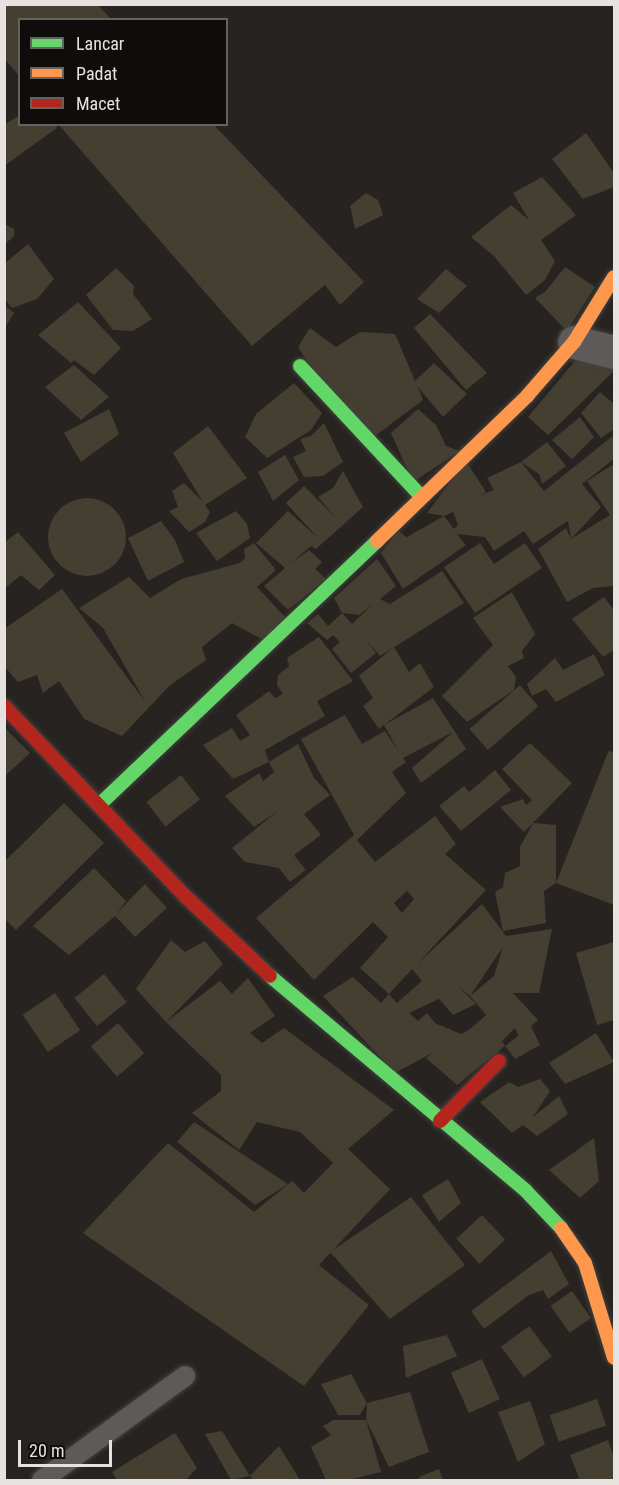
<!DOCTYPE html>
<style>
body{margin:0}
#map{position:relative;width:619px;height:1485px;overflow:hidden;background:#262321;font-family:"Roboto Condensed",sans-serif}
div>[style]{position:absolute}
.building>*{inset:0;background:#453f32;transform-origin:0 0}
.round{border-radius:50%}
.roads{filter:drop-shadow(0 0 2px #42403e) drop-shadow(0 0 2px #42403e)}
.lane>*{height:20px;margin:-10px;padding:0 10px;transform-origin:10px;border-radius:10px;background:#5d5a59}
.street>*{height:33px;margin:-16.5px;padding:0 16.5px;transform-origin:16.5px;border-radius:16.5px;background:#5d5a59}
.fast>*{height:14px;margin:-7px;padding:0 7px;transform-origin:7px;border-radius:7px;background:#63d668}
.slow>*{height:14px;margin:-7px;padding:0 7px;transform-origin:7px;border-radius:7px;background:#ff974d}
.jam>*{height:14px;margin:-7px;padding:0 7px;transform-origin:7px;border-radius:7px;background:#b3261e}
span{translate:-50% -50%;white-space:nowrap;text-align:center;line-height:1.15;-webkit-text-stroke:5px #0e0d0b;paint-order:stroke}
.frame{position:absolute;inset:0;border:6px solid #e5e2e0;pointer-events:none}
.legend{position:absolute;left:18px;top:18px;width:210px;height:108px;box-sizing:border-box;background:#0e0d0b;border:2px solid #646260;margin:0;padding:8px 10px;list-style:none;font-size:18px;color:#e5e2e0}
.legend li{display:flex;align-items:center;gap:12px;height:30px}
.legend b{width:30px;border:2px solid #646260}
.scale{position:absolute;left:18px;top:1440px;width:94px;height:27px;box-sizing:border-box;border:3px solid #e5e2e0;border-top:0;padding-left:8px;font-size:18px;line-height:21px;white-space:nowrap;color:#e5e2e0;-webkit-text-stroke:4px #0e0d0b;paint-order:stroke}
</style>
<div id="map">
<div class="building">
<div style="clip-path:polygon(9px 4px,97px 4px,112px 20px,20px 20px,20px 77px,4px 58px,4px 8px)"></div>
<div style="clip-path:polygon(20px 115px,20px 124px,55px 124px,57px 128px,4px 166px,4px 125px)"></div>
<div style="clip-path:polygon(58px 124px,213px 124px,364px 282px,340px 305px,325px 285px,252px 346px)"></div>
<div style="clip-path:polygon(586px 133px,614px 173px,614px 187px,583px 199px,552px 159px)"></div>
<div style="clip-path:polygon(542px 177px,576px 215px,541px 240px,555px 261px,545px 280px,526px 295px,494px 256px,471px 237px,511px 205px,529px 220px,513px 193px)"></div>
<div style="clip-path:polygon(366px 193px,378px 200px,383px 215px,355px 229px,350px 206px)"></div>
<div style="clip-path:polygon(4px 224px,14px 229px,14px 236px,4px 245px)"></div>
<div style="clip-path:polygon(28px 244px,54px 279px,37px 299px,12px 308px,4px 298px,4px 264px)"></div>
<div style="clip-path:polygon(565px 267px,595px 287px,567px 331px,535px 298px,545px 292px)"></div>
<div style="clip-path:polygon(116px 268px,134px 286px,133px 294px,152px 319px,133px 331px,113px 330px,86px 295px)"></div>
<div style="clip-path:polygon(446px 269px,467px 286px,439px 313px,417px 299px)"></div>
<div style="clip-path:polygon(78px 302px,121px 348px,94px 375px,74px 360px,71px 363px,38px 335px)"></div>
<div style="clip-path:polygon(4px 305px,14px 313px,4px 329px)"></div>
<div style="clip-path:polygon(430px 314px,487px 373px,466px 390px,414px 328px)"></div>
<div style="clip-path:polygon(310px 328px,336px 347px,360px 332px,395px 334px,415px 381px,434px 363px,467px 394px,443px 417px,418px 387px,423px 400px,375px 436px,318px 380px,298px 347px)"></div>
<div style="clip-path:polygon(585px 349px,614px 364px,614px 371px,548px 435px,528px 417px)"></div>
<div style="clip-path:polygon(74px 365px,109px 397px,81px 420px,45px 387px)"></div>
<div style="clip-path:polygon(294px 383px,322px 413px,311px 430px,267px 458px,245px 437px,256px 414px)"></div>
<div style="clip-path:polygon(600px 392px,614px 404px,614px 429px,601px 438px,581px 413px)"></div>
<div style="clip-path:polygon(109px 409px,119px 434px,81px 462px,64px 433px)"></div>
<div style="clip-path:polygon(418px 409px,436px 425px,446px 446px,460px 451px,413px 482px,391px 433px)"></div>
<div style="clip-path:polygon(580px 417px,594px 437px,572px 459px,552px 440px)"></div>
<div style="clip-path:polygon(324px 423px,343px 462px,323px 476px,304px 477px,293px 457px,306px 451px,300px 439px,311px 436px)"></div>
<div style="clip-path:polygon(208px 426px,247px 478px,205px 505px,210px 512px,205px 522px,189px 532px,169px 511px,178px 507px,172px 491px,184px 483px,203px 502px,173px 453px)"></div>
<div style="clip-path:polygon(614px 435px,614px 459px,582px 484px,601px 507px,571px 539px,568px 521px,533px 544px,524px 531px,494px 551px,485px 537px,457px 534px,466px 545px,403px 589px,381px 553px,398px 531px,407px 537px,444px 516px,454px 529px,458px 525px,453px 512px,444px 516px,427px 513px,466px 461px,486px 492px,480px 495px,494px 490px,487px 478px,521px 462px,547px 442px,566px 466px,542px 484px,539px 474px,521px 462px,544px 491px)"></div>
<div style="clip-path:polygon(285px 455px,299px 480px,273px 501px,258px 472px)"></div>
<div style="clip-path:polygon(614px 464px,614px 586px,593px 588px,567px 602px,538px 549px,566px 528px,571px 539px,610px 515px,587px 481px)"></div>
<div style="clip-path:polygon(343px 471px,363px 507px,316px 549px,311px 546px,290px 564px,309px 550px,322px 562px,315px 569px,326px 579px,288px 610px,264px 586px,285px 568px,256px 543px,288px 511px,318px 538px,286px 503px,304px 486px,336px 518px,318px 497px,333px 488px)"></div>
<div class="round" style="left:48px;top:498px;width:78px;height:78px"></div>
<div style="clip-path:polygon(236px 511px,247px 524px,250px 538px,217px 561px,196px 533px)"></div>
<div style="clip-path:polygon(161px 521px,175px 540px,184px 562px,148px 581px,128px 538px)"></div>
<div style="clip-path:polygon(18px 532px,55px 575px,39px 590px,21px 575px,4px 589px,4px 543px)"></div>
<div style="clip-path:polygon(254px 543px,276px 570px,257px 587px,286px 618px,263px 640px,232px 623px,202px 647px,206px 660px,169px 686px,122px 736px,84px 719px,59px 681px,43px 693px,37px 675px,18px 682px,4px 666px,4px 629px,62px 589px,146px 703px,103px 628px,79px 608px,129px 577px,150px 598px,181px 579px,240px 563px,245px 558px,244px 549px)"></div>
<div style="clip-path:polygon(480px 543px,494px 564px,525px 543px,542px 568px,475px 613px,444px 567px)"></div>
<div style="clip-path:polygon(377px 559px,396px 586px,380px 599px,390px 604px,442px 571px,464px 603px,380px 656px,365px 639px,376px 653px,351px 673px,332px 649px,340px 642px,333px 635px,327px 640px,307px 623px,318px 614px,328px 626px,342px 613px,352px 624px,373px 604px,359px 615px,342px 613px,334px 598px)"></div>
<div style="clip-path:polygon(512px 592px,535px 634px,522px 651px,524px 658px,508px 666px,516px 677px,514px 690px,467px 722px,442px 696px,493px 645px,473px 618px)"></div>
<div style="clip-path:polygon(604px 597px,614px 610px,614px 650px,603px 657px,572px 619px)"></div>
<div style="clip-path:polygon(319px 637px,353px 681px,317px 701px,325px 716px,265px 750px,269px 762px,233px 779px,203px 745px,232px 728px,240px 741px,250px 735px,236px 715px,269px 691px,275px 698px,283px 694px,277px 685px,278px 675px,289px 666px,287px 658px)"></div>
<div style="clip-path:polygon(evenodd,394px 647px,409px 672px,420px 663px,434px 687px,384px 725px,433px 698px,466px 749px,421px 783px,412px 768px,453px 732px,403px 758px,406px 762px,392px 772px,406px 793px,357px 840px,375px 862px,435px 816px,456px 844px,445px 854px,486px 890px,417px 964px,482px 904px,506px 936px,552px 929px,539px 993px,513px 993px,538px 1020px,531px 1026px,540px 1045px,515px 1059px,505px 1046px,518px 1036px,515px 1028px,502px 1041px,505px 1046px,457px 1085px,426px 1058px,434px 1052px,395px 1073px,323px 996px,353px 977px,381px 1003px,389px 994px,397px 1003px,422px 981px,412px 969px,389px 994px,360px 968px,388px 937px,373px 922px,314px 980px,256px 918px,354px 835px,301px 739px,345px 715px,362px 744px,385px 731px,399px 752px,384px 725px,379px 729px,363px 706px,373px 698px,359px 676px,394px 647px,407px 891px,414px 899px,402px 913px,394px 903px,407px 891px,394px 647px,503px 947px,494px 976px,470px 996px,486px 1015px,470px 1029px,461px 1034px,435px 1023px,427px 1013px,418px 1021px,409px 1013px,439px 999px,453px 1015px,476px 1004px,458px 986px,470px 996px,503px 947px)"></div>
<div style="clip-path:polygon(594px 654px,605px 675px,556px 702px,546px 689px,532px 696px,527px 684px,555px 658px,563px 670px)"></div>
<div style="left:520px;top:685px;width:28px;height:67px;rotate:49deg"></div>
<div style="clip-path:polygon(4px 727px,30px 753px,4px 777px)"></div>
<div style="clip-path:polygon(530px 743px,572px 783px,533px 823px,556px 825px,556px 883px,544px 891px,546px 923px,503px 931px,495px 892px,503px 887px,505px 873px,520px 866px,520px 847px,533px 823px,524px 832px,500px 807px,523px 799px,526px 805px,532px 800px,502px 769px)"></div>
<div style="clip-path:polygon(298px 744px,314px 778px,330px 795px,304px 814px,321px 835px,294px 855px,306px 870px,290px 882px,279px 868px,245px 862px,232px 848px,278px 811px,254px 827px,225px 796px,259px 773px,263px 781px,274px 772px,269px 762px)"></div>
<div style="clip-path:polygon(609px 750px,614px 753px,614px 905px,556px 883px)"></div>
<div style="clip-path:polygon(495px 770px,511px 790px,461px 831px,439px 806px,464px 786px,469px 792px)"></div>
<div style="left:181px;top:775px;width:31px;height:44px;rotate:52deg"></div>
<div style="clip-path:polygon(64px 803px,104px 843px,16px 930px,4px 918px,4px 862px)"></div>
<div style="clip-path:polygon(94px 868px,126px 901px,117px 913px,145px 884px,167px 908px,135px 937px,115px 916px,69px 955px,33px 926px)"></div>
<div style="clip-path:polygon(171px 940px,185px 952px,205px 941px,223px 964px,166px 1022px,220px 981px,232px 994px,248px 978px,275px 1016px,250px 1033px,262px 1043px,284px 1028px,394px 1110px,348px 1149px,390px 1189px,319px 1265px,369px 1305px,304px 1386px,83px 1233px,168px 1143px,254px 1212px,292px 1181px,304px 1193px,333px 1163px,300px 1132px,257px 1122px,239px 1150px,192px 1113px,221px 1091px,221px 1075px,166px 1022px,136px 989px)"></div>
<div style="clip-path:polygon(614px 942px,614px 1020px,597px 1025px,576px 953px)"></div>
<div style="left:104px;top:974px;width:36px;height:38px;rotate:51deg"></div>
<div style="left:55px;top:993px;width:45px;height:39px;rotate:56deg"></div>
<div style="left:118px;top:1023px;width:40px;height:36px;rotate:49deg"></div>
<div style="clip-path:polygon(596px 1033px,614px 1062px,565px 1084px,549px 1063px)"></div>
<div style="clip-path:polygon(540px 1079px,550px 1091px,533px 1117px,559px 1096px,568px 1114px,537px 1136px,523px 1125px,512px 1133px,480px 1102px,509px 1082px,518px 1087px)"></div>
<div style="clip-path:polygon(194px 1122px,288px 1184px,255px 1205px,177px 1142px)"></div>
<div style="clip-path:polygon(594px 1138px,599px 1181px,580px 1198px,549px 1170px)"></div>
<div style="clip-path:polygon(448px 1179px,461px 1203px,439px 1222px,422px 1195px)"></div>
<div style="clip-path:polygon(411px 1197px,465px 1265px,390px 1319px,330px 1252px)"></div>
<div style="left:482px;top:1215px;width:34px;height:35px;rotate:47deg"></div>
<div style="clip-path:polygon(551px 1251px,569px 1284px,548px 1299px,543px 1290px,529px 1295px,484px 1329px,471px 1311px)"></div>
<div style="left:572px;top:1291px;width:33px;height:26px;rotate:55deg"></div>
<div style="left:529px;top:1326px;width:38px;height:35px;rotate:53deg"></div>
<div style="clip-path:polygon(447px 1335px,457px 1356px,406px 1378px,403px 1346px)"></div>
<div style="left:482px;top:1359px;width:44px;height:34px;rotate:66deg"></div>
<div style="clip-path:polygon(351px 1374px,367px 1403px,410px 1392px,429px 1452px,389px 1467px,366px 1420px,381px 1472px,349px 1480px,326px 1480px,311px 1447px,331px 1435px,323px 1426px,333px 1420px,366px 1420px,367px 1403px,360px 1415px,338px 1415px,321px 1384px)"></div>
<div style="left:597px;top:1399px;width:28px;height:50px;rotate:71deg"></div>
<div style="clip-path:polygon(530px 1401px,545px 1444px,518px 1462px,498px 1412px)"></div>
<div style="clip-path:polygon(222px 1431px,250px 1476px,231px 1480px,205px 1434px)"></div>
<div style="clip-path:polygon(175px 1433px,197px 1468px,186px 1480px,117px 1480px,112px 1472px)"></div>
<div style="clip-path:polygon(608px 1440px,614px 1457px,614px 1480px,573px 1480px,579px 1478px,570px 1455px)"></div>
<div style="clip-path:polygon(279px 1446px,300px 1480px,253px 1480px,250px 1476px)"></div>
<div style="clip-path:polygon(439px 1469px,443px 1480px,420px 1480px,419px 1477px)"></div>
</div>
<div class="roads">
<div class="lane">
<div style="left:42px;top:1480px;width:177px;rotate:-36deg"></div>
</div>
<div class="street">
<div style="left:574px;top:342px;width:41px;rotate:14deg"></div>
</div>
<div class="fast">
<div style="left:300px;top:366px;width:178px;rotate:47.1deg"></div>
<div style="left:100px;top:804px;width:382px;rotate:-43.5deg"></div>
<div style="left:270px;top:976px;width:334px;rotate:40deg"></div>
<div style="left:526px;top:1191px;width:51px;rotate:46.6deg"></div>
</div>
<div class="slow">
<div style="left:377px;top:541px;width:209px;rotate:-44deg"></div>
<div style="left:527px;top:396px;width:72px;rotate:-49deg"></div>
<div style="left:574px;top:342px;width:76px;rotate:-58.4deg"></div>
<div style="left:561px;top:1228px;width:42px;rotate:55.6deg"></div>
<div style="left:585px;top:1263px;width:99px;rotate:73deg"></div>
</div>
<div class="jam">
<div style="left:4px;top:706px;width:264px;rotate:46.4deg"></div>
<div style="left:186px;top:897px;width:115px;rotate:43.2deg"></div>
<div style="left:440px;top:1121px;width:84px;rotate:-45.5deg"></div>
</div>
</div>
<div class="frame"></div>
<ul class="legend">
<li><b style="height:8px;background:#63d668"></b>Lancar</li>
<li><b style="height:8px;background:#ff974d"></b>Padat</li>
<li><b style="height:8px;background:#b3261e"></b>Macet</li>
</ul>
<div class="scale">20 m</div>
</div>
